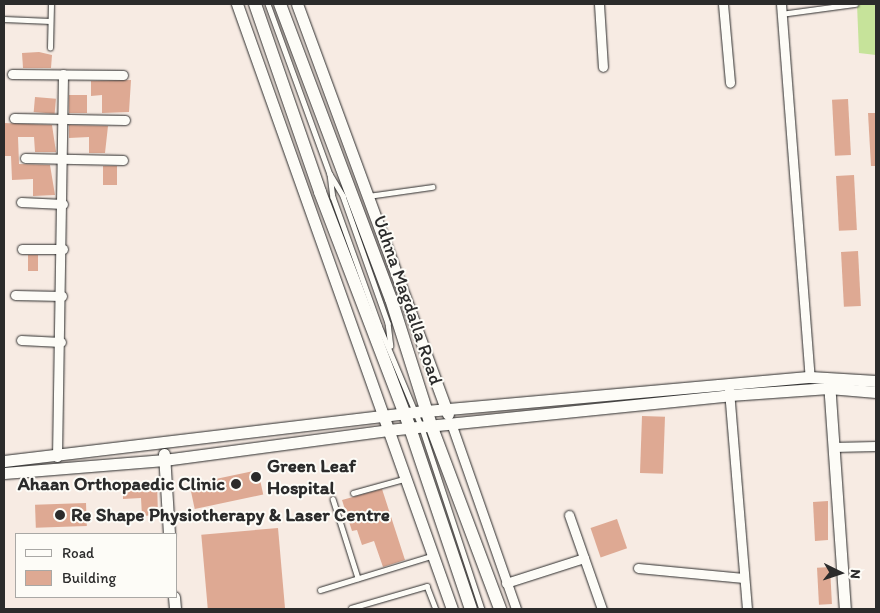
<!DOCTYPE html>
<style>
body{margin:0}
#map{position:relative;width:880px;height:613px;overflow:hidden;background:#f7ebe3;font-family:Itim,sans-serif}
div>[style]{position:absolute}
.green>*{inset:0;background:#c6e39a}
.building>*{inset:0;background:#dea993;transform-origin:0 0}
.roads{filter:drop-shadow(0 0 1px #2b2b2b) drop-shadow(0 0 1px #2b2b2b)}
.service>*{height:4.5px;margin:-2.25px;padding:0 2.25px;transform-origin:2.25px;border-radius:2.25px;background:#fdfcf7}
.minor>*{height:9px;margin:-4.5px;padding:0 4.5px;transform-origin:4.5px;border-radius:4.5px;background:#fdfcf7}
.tertiary>*{height:11px;margin:-5.5px;padding:0 5.5px;transform-origin:5.5px;border-radius:5.5px;background:#fdfcf7}
.secondary>*{height:12px;margin:-6px;padding:0 6px;transform-origin:6px;border-radius:6px;background:#fdfcf7}
.dots>*{width:14px;height:14px;translate:-50% -50%;box-sizing:border-box;border:2px solid #fdfcf7;border-radius:50%}
span{translate:-50% -50%;white-space:nowrap;text-align:center;line-height:1.15;-webkit-text-stroke:4px #fdfcf7;paint-order:stroke}
.street-label{font-size:19px;color:#2b2b2b}
.poi-label{font-size:19px;color:#2b2b2b;font-weight:700}
.left{translate:0 -50%;text-align:left}
.right{translate:-100% -50%;text-align:right}
.frame{position:absolute;inset:0;border:5px solid #2b2b2b;pointer-events:none}
.legend{position:absolute;left:15px;top:533px;width:162px;height:65px;box-sizing:border-box;background:#fdfcf7;border:1px solid #a9a8a5;margin:0;padding:6px 9px;list-style:none;font-size:15px;color:#2b2b2b}
.legend li{display:flex;align-items:center;gap:10px;height:25px}
.legend b{width:25px;border:1px solid #a9a8a5}
.north{position:absolute;left:815px;top:548px;width:50px;height:50px;-webkit-text-stroke:4px #fdfcf7;paint-order:stroke;rotate:94deg;font-size:14px;font-weight:700;line-height:20px;text-align:center;color:#2b2b2b}
.north::after{content:'';display:block;margin:auto;width:18px;height:22px;background:#2b2b2b;clip-path:polygon(50% 0,100% 100%,50% 72%,0 100%)}
</style>
<div id="map">
<div class="green">
<div style="clip-path:polygon(857px 4px,876px 4px,876px 55px,859px 53px)"></div>
</div>
<div class="building">
<div style="clip-path:polygon(39px 52px,52px 55px,51px 68px,23px 68px,22px 53px)"></div>
<div style="clip-path:polygon(131px 80px,129px 112px,102px 113px,102px 95px,91px 96px,91px 81px)"></div>
<div style="left:69px;top:95px;width:18px;height:18px"></div>
<div style="left:35px;top:97px;width:21px;height:15px;rotate:5deg"></div>
<div style="left:848px;top:99px;width:56px;height:16px;rotate:87deg"></div>
<div style="clip-path:polygon(868px 113px,876px 113px,876px 166px,871px 166px)"></div>
<div style="clip-path:polygon(4px 123px,52px 125px,56px 152px,35px 152px,34px 137px,18px 137px,19px 164px,50px 165px,55px 195px,33px 196px,33px 179px,12px 180px,11px 156px,4px 156px)"></div>
<div style="clip-path:polygon(69px 125px,108px 126px,105px 153px,89px 153px,89px 137px,69px 138px)"></div>
<div style="left:103px;top:166px;width:14px;height:19px"></div>
<div style="left:854px;top:175px;width:55px;height:18px;rotate:87deg"></div>
<div style="left:858px;top:251px;width:55px;height:17px;rotate:87deg"></div>
<div style="left:28px;top:255px;width:10px;height:16px"></div>
<div style="left:642px;top:416px;width:23px;height:57px;rotate:2deg"></div>
<div style="left:258px;top:470px;width:25px;height:70px;rotate:78deg"></div>
<div style="clip-path:polygon(157px 481px,158px 515px,142px 516px,141px 498px,123px 499px,123px 483px)"></div>
<div style="clip-path:polygon(382px 489px,405px 560px,383px 567px,374px 541px,362px 545px,357px 530px,352px 531px,342px 500px)"></div>
<div style="clip-path:polygon(828px 501px,828px 540px,815px 541px,813px 502px)"></div>
<div style="left:86px;top:503px;width:23px;height:51px;rotate:88deg"></div>
<div style="left:617px;top:519px;width:31px;height:28px;rotate:71deg"></div>
<div style="left:278px;top:528px;width:81px;height:77px;rotate:85deg"></div>
<div style="left:830px;top:567px;width:37px;height:13px;rotate:87deg"></div>
</div>
<div class="roads">
<div class="service">
<div style="left:268px;top:4px;width:181px;rotate:70deg"></div>
<div style="left:330px;top:174px;width:26px;rotate:59deg"></div>
<div style="left:343px;top:196px;width:135px;rotate:70.5deg"></div>
<div style="left:388px;top:323px;width:23px;rotate:83deg"></div>
<div style="left:781px;top:14px;width:75px;rotate:-7.7deg"></div>
<div style="left:4px;top:19px;width:46px;rotate:2.5deg"></div>
<div style="left:50px;top:48px;width:44px;rotate:-88.7deg"></div>
<div style="left:330px;top:174px;width:23px;rotate:83deg"></div>
<div style="left:333px;top:197px;width:136px;rotate:70.2deg"></div>
<div style="left:379px;top:325px;width:112px;rotate:67.3deg"></div>
<div style="left:422px;top:428px;width:191px;rotate:71.7deg"></div>
<div style="left:368px;top:196px;width:65px;rotate:-8deg"></div>
<div style="left:353px;top:493px;width:53px;rotate:-15.4deg"></div>
<div style="left:333px;top:499px;width:83px;rotate:72.4deg"></div>
<div style="left:320px;top:590px;width:116px;rotate:-17deg"></div>
<div style="left:351px;top:608px;width:79px;rotate:-16.1deg"></div>
<div style="left:427px;top:586px;width:25px;rotate:69deg"></div>
</div>
<div class="minor">
<div style="left:599px;top:4px;width:63px;rotate:86.4deg"></div>
<div style="left:723px;top:4px;width:79px;rotate:84.9deg"></div>
<div style="left:781px;top:4px;width:374px;rotate:85.6deg"></div>
<div style="left:12px;top:74px;width:111px;rotate:0.5deg"></div>
<div style="left:14px;top:118px;width:111px;rotate:1deg"></div>
<div style="left:25px;top:158px;width:98px;rotate:1.2deg"></div>
<div style="left:21px;top:202px;width:42px;rotate:2.7deg"></div>
<div style="left:22px;top:249px;width:41px"></div>
<div style="left:15px;top:295px;width:47px;rotate:1.2deg"></div>
<div style="left:21px;top:340px;width:40px;rotate:2.9deg"></div>
<div style="left:729px;top:390px;width:220px;rotate:85.3deg"></div>
<div style="left:451px;top:423px;width:197px;rotate:70.7deg"></div>
<div style="left:833px;top:447px;width:43px;rotate:-1.3deg"></div>
<div style="left:57px;top:457px;width:383px;rotate:-89.1deg"></div>
<div style="left:569px;top:515px;width:100px;rotate:70.7deg"></div>
<div style="left:638px;top:568px;width:106px;rotate:5.4deg"></div>
<div style="left:506px;top:583px;width:82px;rotate:-17.8deg"></div>
</div>
<div class="tertiary">
<div style="left:237px;top:4px;width:642px;rotate:70.44deg"></div>
<div style="left:297px;top:4px;width:437px;rotate:69.8deg"></div>
<div style="left:829px;top:382px;width:228px;rotate:86deg"></div>
<div style="left:164px;top:454px;width:80px;rotate:86.4deg"></div>
<div style="left:4px;top:461px;width:425px;rotate:-6.8deg"></div>
<div style="left:426px;top:411px;width:386px;rotate:-5.1deg"></div>
<div style="left:810px;top:377px;width:66px;rotate:3.5deg"></div>
<div style="left:4px;top:473px;width:161px;rotate:-4.6deg"></div>
<div style="left:164px;top:460px;width:226px;rotate:-7.6deg"></div>
<div style="left:388px;top:430px;width:344px;rotate:-5.8deg"></div>
<div style="left:730px;top:395px;width:99px;rotate:-4deg"></div>
<div style="left:829px;top:388px;width:47px;rotate:4.9deg"></div>
<div style="left:174px;top:597px;width:12px;rotate:85deg"></div>
</div>
<div class="secondary">
<div style="left:255px;top:4px;width:199px;rotate:70.9deg"></div>
<div style="left:320px;top:192px;width:253px;rotate:69.1deg"></div>
<div style="left:410px;top:428px;width:191px;rotate:71.4deg"></div>
<div style="left:280px;top:4px;width:315px;rotate:69.4deg"></div>
<div style="left:391px;top:299px;width:132px;rotate:72.4deg"></div>
<div style="left:431px;top:425px;width:197px;rotate:69.4deg"></div>
</div>
</div>
<div class="dots">
<div style="left:256px;top:477px;background:#2b2b2b"></div>
<div style="left:236px;top:484px;background:#2b2b2b"></div>
<div style="left:60px;top:515px;background:#2b2b2b"></div>
</div>
<div class="street-label">
<span style="left:408px;top:300px;rotate:71deg">Udhna Magdalla Road</span>
</div>
<div class="poi-label">
<span class="left" style="left:267px;top:477px">Green Leaf<br>Hospital</span>
<span class="right" style="left:225px;top:484px">Ahaan Orthopaedic Clinic</span>
<span class="left" style="left:71px;top:515px">Re Shape Physiotherapy &amp; Laser Centre</span>
</div>
<div class="frame"></div>
<ul class="legend">
<li><b style="height:6px;background:#fdfcf7"></b>Road</li>
<li><b style="height:14px;background:#dea993"></b>Building</li>
</ul>
<div class="north">N</div>
</div>
